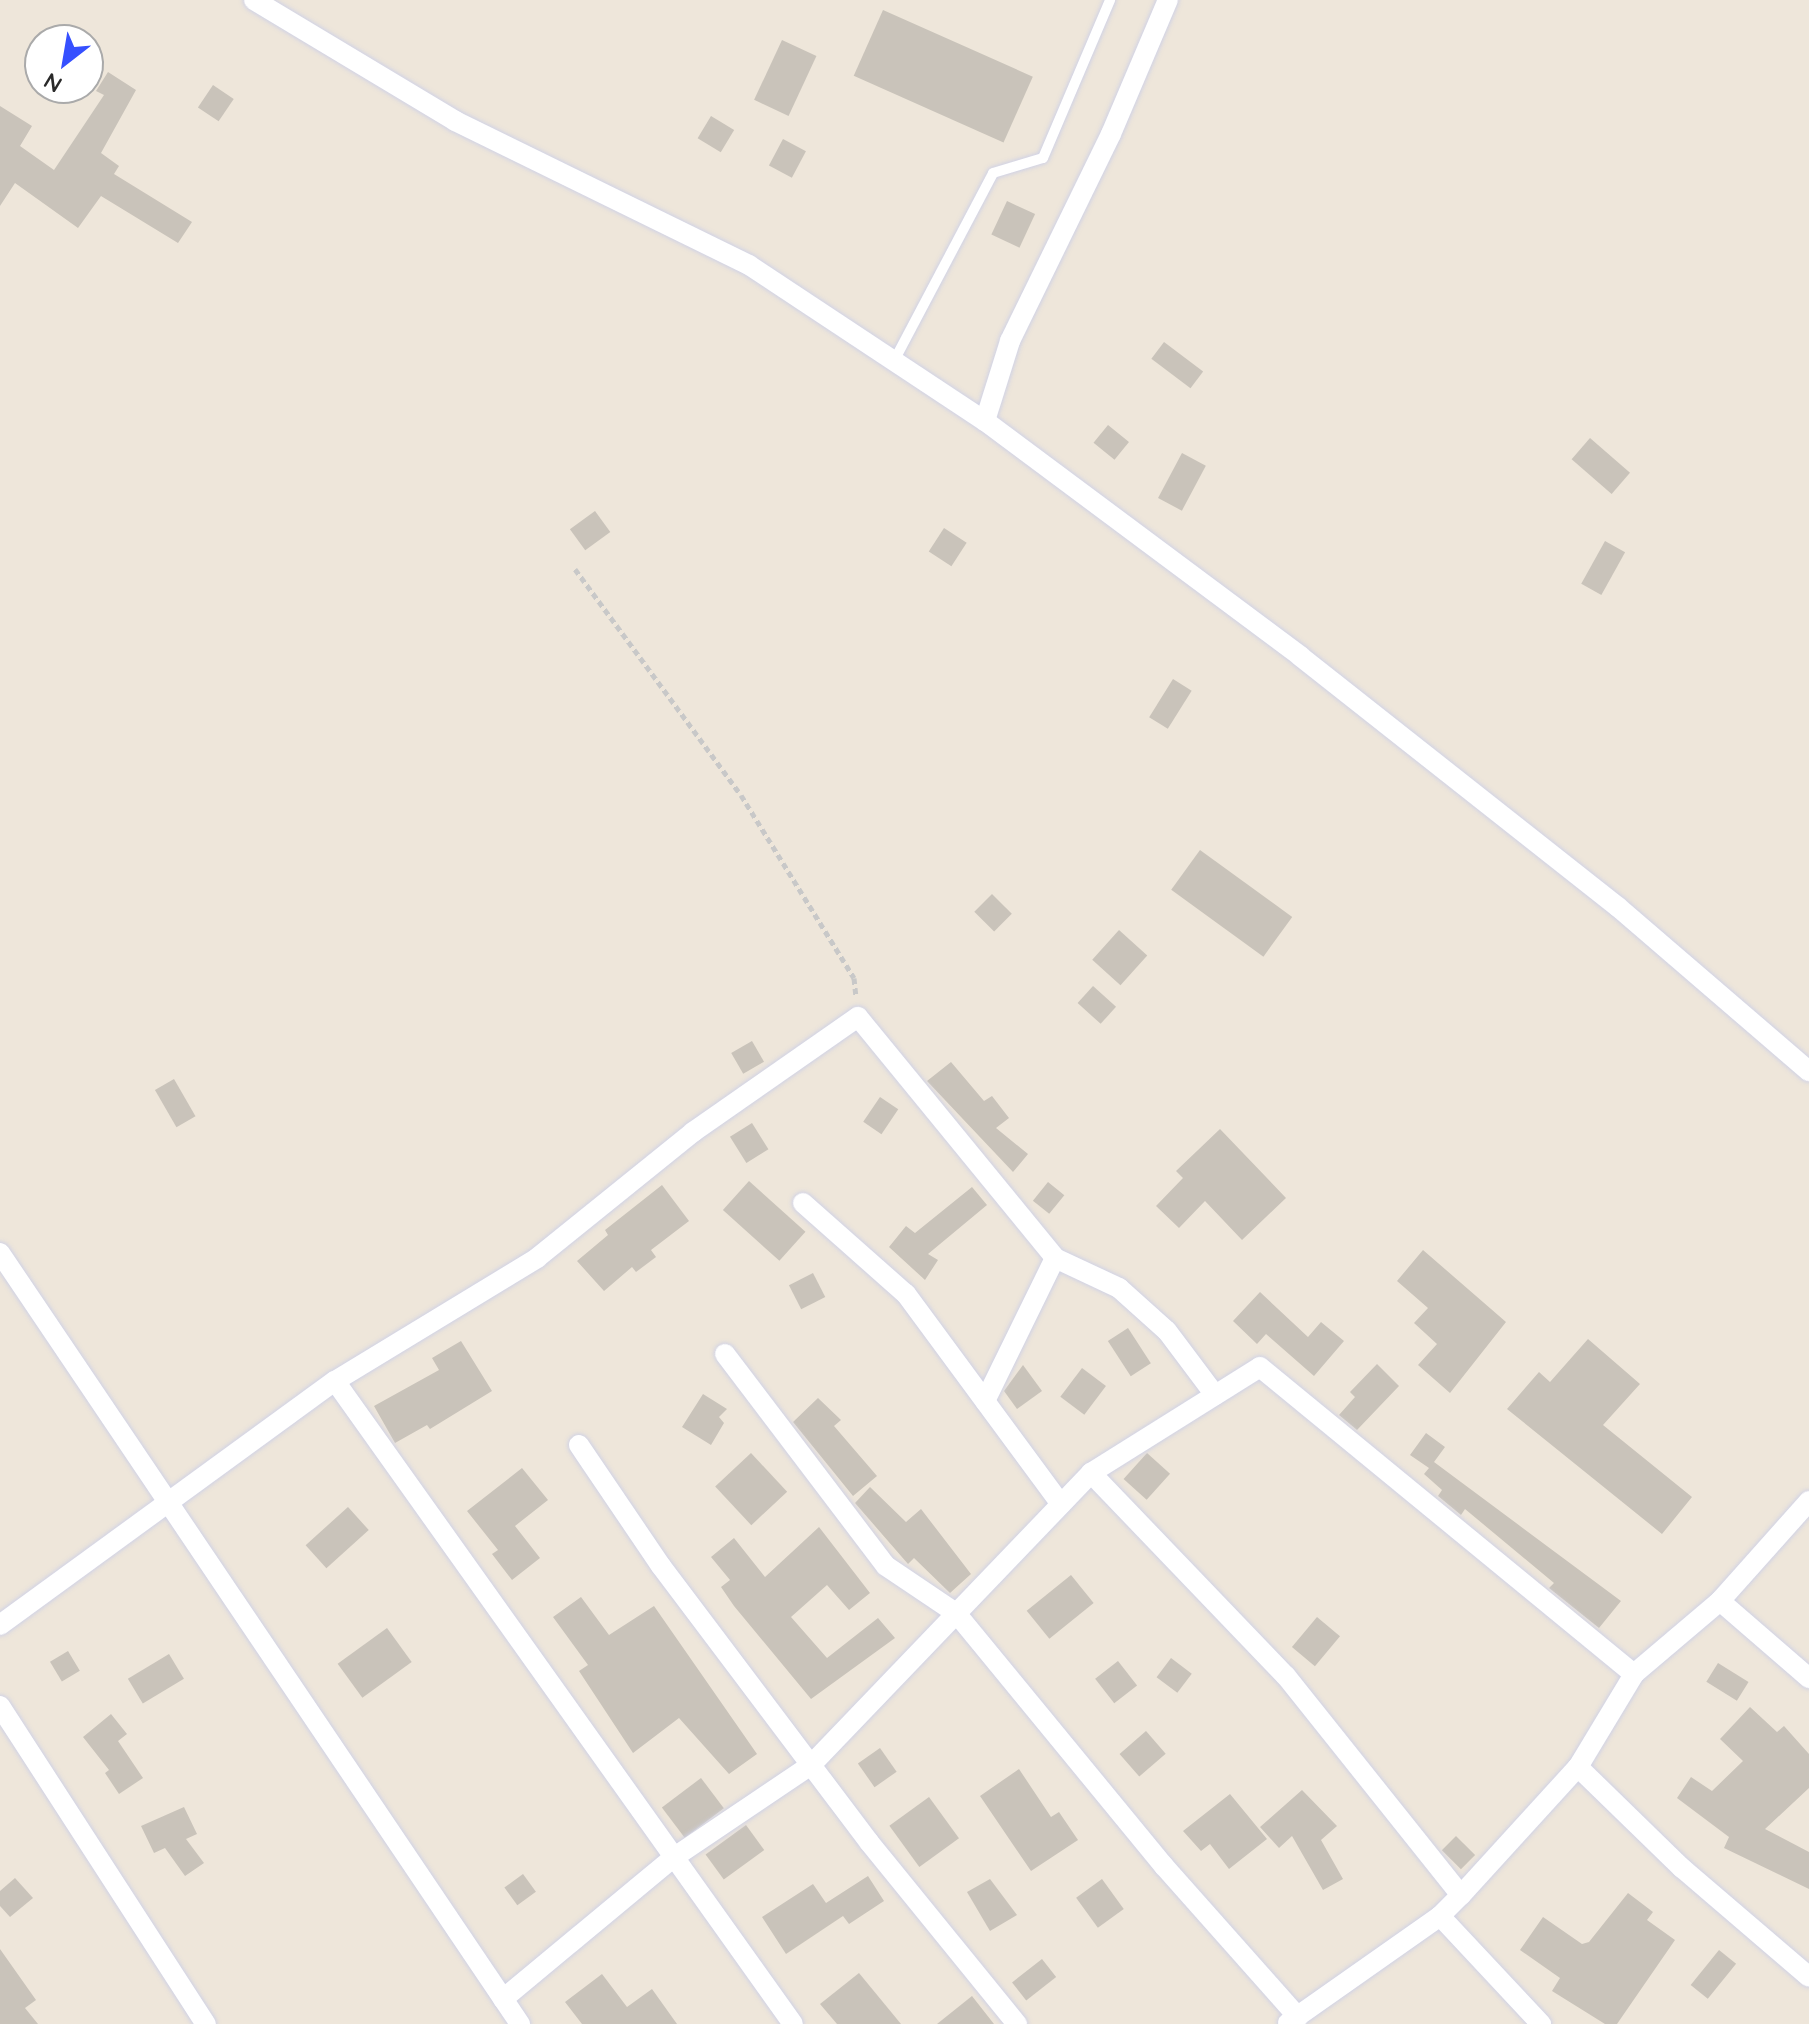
<!DOCTYPE html>
<style>
body{margin:0}
#map{position:relative;width:1809px;height:2024px;overflow:hidden;background:#eee6da;font-family:Quicksand,sans-serif}
div>[style]{position:absolute}
.building>*{inset:0;background:#c9c3ba;transform-origin:0 0}
.path>*{height:5px;margin-top:-2.5px;transform-origin:0;background:repeating-linear-gradient(90deg,#c8c8c8 0 6px,transparent 0 10px)}
.roads{filter:drop-shadow(0 0 2px #d0d2e5) drop-shadow(0 0 2px #d0d2e5)}
.lane>*{height:10px;margin:-5px;padding:0 5px;transform-origin:5px;border-radius:5px;background:#fff}
.street>*{height:20px;margin:-10px;padding:0 10px;transform-origin:10px;border-radius:10px;background:#fff}
span{translate:-50% -50%;white-space:nowrap;text-align:center;line-height:1.15;-webkit-text-stroke:8px #fff;paint-order:stroke}
.north{position:absolute;left:24px;top:24px;width:80px;height:80px;box-sizing:border-box;background:#fff;border:2px solid #aaa;border-radius:50%;rotate:211deg;font-size:22px;font-weight:700;line-height:32px;text-align:center;color:#2a2a2a}
.north::after{content:'';display:block;margin:auto;width:28px;height:36px;background:#3650ff;clip-path:polygon(50% 0,100% 100%,50% 72%,0 100%)}
</style>
<div id="map">
<div class="building">
<div style="left:883px;top:10px;width:164px;height:72px;rotate:24deg"></div>
<div style="left:782px;top:40px;width:38px;height:66px;rotate:25deg"></div>
<div style="clip-path:polygon(108px 72px,136px 90px,101px 153px,119px 166px,114px 174px,192px 222px,178px 243px,101px 196px,78px 228px,15px 183px,0 206px,0 106px,32px 126px,20px 146px,54px 170px,104px 95px,96px 91px)"></div>
<div style="left:213px;top:85px;width:25px;height:27px;rotate:34deg"></div>
<div style="left:711px;top:116px;width:27px;height:26px;rotate:31deg"></div>
<div style="left:783px;top:139px;width:26px;height:30px;rotate:28deg"></div>
<div style="left:1007px;top:201px;width:31px;height:37px;rotate:25deg"></div>
<div style="left:1164px;top:342px;width:49px;height:21px;rotate:37deg"></div>
<div style="left:1108px;top:425px;width:27px;height:23px;rotate:39deg"></div>
<div style="left:1590px;top:438px;width:53px;height:28px;rotate:41deg"></div>
<div style="left:1182px;top:453px;width:27px;height:51px;rotate:28deg"></div>
<div style="left:595px;top:511px;width:26px;height:31px;rotate:54deg"></div>
<div style="left:944px;top:528px;width:27px;height:28px;rotate:33deg"></div>
<div style="left:1605px;top:541px;width:23px;height:49px;rotate:29deg"></div>
<div style="left:1173px;top:679px;width:22px;height:45px;rotate:32deg"></div>
<div style="left:1200px;top:850px;width:114px;height:49px;rotate:36deg"></div>
<div style="left:992px;top:894px;width:28px;height:25px;rotate:45deg"></div>
<div style="left:1119px;top:930px;width:38px;height:40px;rotate:42deg"></div>
<div style="left:1093px;top:986px;width:31px;height:23px;rotate:42deg"></div>
<div style="left:752px;top:1041px;width:24px;height:24px;rotate:60deg"></div>
<div style="clip-path:polygon(951px 1062px,984px 1101px,992px 1096px,1009px 1118px,996px 1128px,1028px 1154px,1013px 1172px,927px 1081px)"></div>
<div style="left:174px;top:1079px;width:43px;height:22px;rotate:60deg"></div>
<div style="left:880px;top:1097px;width:22px;height:30px;rotate:34deg"></div>
<div style="left:752px;top:1123px;width:31px;height:26px;rotate:58deg"></div>
<div style="clip-path:polygon(1220px 1129px,1286px 1198px,1242px 1240px,1205px 1201px,1179px 1228px,1156px 1206px,1183px 1178px,1176px 1171px)"></div>
<div style="left:749px;top:1181px;width:76px;height:39px;rotate:42deg"></div>
<div style="left:1048px;top:1182px;width:21px;height:24px;rotate:39deg"></div>
<div style="clip-path:polygon(662px 1185px,689px 1221px,651px 1250px,656px 1257px,636px 1272px,632px 1267px,604px 1291px,577px 1261px,608px 1235px,605px 1230px)"></div>
<div style="clip-path:polygon(972px 1187px,987px 1205px,928px 1254px,938px 1260px,925px 1280px,889px 1247px,906px 1226px,915px 1233px)"></div>
<div style="clip-path:polygon(1423px 1250px,1506px 1322px,1450px 1393px,1418px 1365px,1437px 1344px,1414px 1323px,1428px 1308px,1397px 1281px)"></div>
<div style="left:813px;top:1273px;width:27px;height:27px;rotate:63deg"></div>
<div style="clip-path:polygon(1260px 1292px,1308px 1337px,1321px 1322px,1344px 1341px,1314px 1376px,1266px 1334px,1257px 1344px,1233px 1321px)"></div>
<div style="left:1128px;top:1328px;width:42px;height:24px;rotate:57deg"></div>
<div style="clip-path:polygon(1588px 1339px,1640px 1384px,1603px 1425px,1692px 1497px,1662px 1534px,1507px 1409px,1539px 1372px,1550px 1382px)"></div>
<div style="clip-path:polygon(461px 1341px,492px 1391px,430px 1429px,427px 1425px,395px 1443px,374px 1406px,439px 1370px,432px 1358px)"></div>
<div style="clip-path:polygon(1377px 1364px,1399px 1386px,1357px 1430px,1339px 1415px,1355px 1397px,1350px 1392px)"></div>
<div style="clip-path:polygon(1023px 1365px,1042px 1391px,1017px 1409px,1004px 1391px)"></div>
<div style="left:1082px;top:1368px;width:30px;height:36px;rotate:37deg"></div>
<div style="clip-path:polygon(703px 1394px,727px 1409px,719px 1417px,724px 1423px,711px 1445px,682px 1427px)"></div>
<div style="clip-path:polygon(818px 1398px,841px 1420px,834px 1426px,877px 1476px,853px 1496px,793px 1422px)"></div>
<div style="clip-path:polygon(1426px 1433px,1445px 1447px,1434px 1462px,1621px 1601px,1599px 1628px,1549px 1588px,1554px 1583px,1465px 1509px,1461px 1515px,1438px 1496px,1442px 1490px,1424px 1474px,1429px 1468px,1410px 1455px)"></div>
<div style="left:751px;top:1453px;width:53px;height:49px;rotate:47deg"></div>
<div style="left:1147px;top:1453px;width:31px;height:35px;rotate:42deg"></div>
<div style="clip-path:polygon(522px 1468px,548px 1500px,515px 1526px,540px 1558px,512px 1580px,492px 1554px,498px 1550px,467px 1511px)"></div>
<div style="clip-path:polygon(870px 1487px,906px 1522px,921px 1509px,971px 1574px,950px 1593px,914px 1558px,908px 1564px,855px 1503px)"></div>
<div style="left:348px;top:1507px;width:31px;height:57px;rotate:48deg"></div>
<div style="clip-path:polygon(819px 1527px,870px 1593px,849px 1610px,827px 1585px,791px 1617px,827px 1658px,878px 1618px,895px 1638px,811px 1699px,734px 1606px,721px 1587px,730px 1580px,711px 1557px,734px 1538px,765px 1577px)"></div>
<div style="left:1071px;top:1575px;width:36px;height:57px;rotate:51deg"></div>
<div style="clip-path:polygon(581px 1597px,609px 1635px,654px 1606px,757px 1754px,729px 1774px,679px 1718px,633px 1753px,579px 1671px,588px 1665px,553px 1617px)"></div>
<div style="left:1317px;top:1617px;width:30px;height:39px;rotate:40deg"></div>
<div style="left:387px;top:1628px;width:42px;height:61px;rotate:54deg"></div>
<div style="left:68px;top:1651px;width:23px;height:21px;rotate:59deg"></div>
<div style="left:169px;top:1654px;width:29px;height:48px;rotate:59deg"></div>
<div style="left:1171px;top:1658px;width:26px;height:24px;rotate:37deg"></div>
<div style="left:1118px;top:1661px;width:31px;height:29px;rotate:52deg"></div>
<div style="left:1718px;top:1663px;width:36px;height:22px;rotate:32deg"></div>
<div style="clip-path:polygon(1750px 1707px,1777px 1732px,1784px 1726px,1809px 1754px,1809px 1788px,1765px 1829px,1809px 1852px,1809px 1889px,1724px 1848px,1729px 1837px,1677px 1798px,1691px 1777px,1712px 1791px,1743px 1761px,1720px 1739px)"></div>
<div style="clip-path:polygon(111px 1714px,127px 1734px,118px 1741px,143px 1778px,119px 1794px,105px 1773px,109px 1770px,83px 1737px)"></div>
<div style="left:1146px;top:1731px;width:30px;height:35px;rotate:49deg"></div>
<div style="left:880px;top:1748px;width:29px;height:27px;rotate:55deg"></div>
<div style="clip-path:polygon(1019px 1769px,1051px 1817px,1059px 1812px,1078px 1840px,1031px 1871px,980px 1796px)"></div>
<div style="left:701px;top:1778px;width:38px;height:49px;rotate:53deg"></div>
<div style="clip-path:polygon(1302px 1790px,1337px 1826px,1321px 1840px,1343px 1879px,1323px 1890px,1292px 1836px,1279px 1848px,1260px 1827px)"></div>
<div style="clip-path:polygon(1230px 1794px,1267px 1839px,1229px 1869px,1210px 1844px,1201px 1851px,1183px 1831px)"></div>
<div style="left:929px;top:1797px;width:51px;height:49px;rotate:54deg"></div>
<div style="clip-path:polygon(184px 1807px,197px 1834px,186px 1839px,204px 1863px,185px 1876px,165px 1848px,154px 1853px,141px 1826px)"></div>
<div style="left:746px;top:1825px;width:31px;height:50px;rotate:54deg"></div>
<div style="left:1456px;top:1836px;width:27px;height:20px;rotate:45deg"></div>
<div style="left:523px;top:1874px;width:22px;height:23px;rotate:54deg"></div>
<div style="clip-path:polygon(868px 1876px,884px 1901px,849px 1924px,843px 1916px,786px 1954px,762px 1917px,813px 1884px,826px 1903px)"></div>
<div style="clip-path:polygon(15px 1878px,33px 1898px,10px 1917px,0 1906px,0 1891px)"></div>
<div style="clip-path:polygon(990px 1879px,1017px 1915px,990px 1931px,967px 1892px)"></div>
<div style="left:1102px;top:1879px;width:37px;height:32px;rotate:54deg"></div>
<div style="clip-path:polygon(1628px 1893px,1653px 1912px,1647px 1920px,1675px 1940px,1617px 2024px,1605px 2024px,1552px 1991px,1560px 1978px,1520px 1950px,1543px 1917px,1582px 1944px,1589px 1942px)"></div>
<div style="clip-path:polygon(0 1949px,36px 2000px,25px 2008px,38px 2024px,0 2024px)"></div>
<div style="left:1719px;top:1950px;width:22px;height:45px;rotate:39deg"></div>
<div style="left:1042px;top:1959px;width:23px;height:38px;rotate:52deg"></div>
<div style="clip-path:polygon(859px 1973px,901px 2024px,837px 2024px,820px 2004px)"></div>
<div style="clip-path:polygon(602px 1974px,627px 2007px,652px 1989px,677px 2024px,582px 2024px,565px 2002px)"></div>
<div style="clip-path:polygon(972px 1996px,994px 2024px,937px 2024px)"></div>
</div>
<div class="path">
<div style="left:575px;top:569px;width:280px;rotate:53.7deg"></div>
<div style="left:741px;top:795px;width:215px;rotate:58.3deg"></div>
<div style="left:854px;top:978px;width:18px;rotate:84deg"></div>
</div>
<div class="roads">
<div class="lane">
<div style="left:894px;top:361px;width:212px;rotate:-62.2deg"></div>
<div style="left:993px;top:173px;width:52px;rotate:-16.7deg"></div>
<div style="left:1043px;top:158px;width:172px;rotate:-67deg"></div>
</div>
<div class="street">
<div style="left:254px;top:0;width:235px;rotate:31deg"></div>
<div style="left:455px;top:121px;width:327px;rotate:26.1deg"></div>
<div style="left:749px;top:265px;width:283px;rotate:33.5deg"></div>
<div style="left:985px;top:421px;width:393px;rotate:36.7deg"></div>
<div style="left:1300px;top:656px;width:405px;rotate:38.3deg"></div>
<div style="left:1618px;top:907px;width:252px;rotate:40.7deg"></div>
<div style="left:985px;top:421px;width:84px;rotate:-72.6deg"></div>
<div style="left:1010px;top:341px;width:230px;rotate:-64deg"></div>
<div style="left:1111px;top:134px;width:146px;rotate:-67deg"></div>
<div style="left:803px;top:1203px;width:137px;rotate:41.5deg"></div>
<div style="left:906px;top:1294px;width:261px;rotate:53.6deg"></div>
<div style="left:0;top:1253px;width:930px;rotate:56deg"></div>
<div style="left:725px;top:1354px;width:266px;rotate:52.8deg"></div>
<div style="left:886px;top:1566px;width:84px;rotate:33.9deg"></div>
<div style="left:956px;top:1613px;width:328px;rotate:50.6deg"></div>
<div style="left:1164px;top:1866px;width:202px;rotate:48.4deg"></div>
<div style="left:335px;top:1381px;width:789px;rotate:54.54deg"></div>
<div style="left:985px;top:1401px;width:159px;rotate:-63.9deg"></div>
<div style="left:579px;top:1445px;width:146px;rotate:55.9deg"></div>
<div style="left:661px;top:1566px;width:346px;rotate:53deg"></div>
<div style="left:869px;top:1842px;width:235px;rotate:50.9deg"></div>
<div style="left:1091px;top:1473px;width:281px;rotate:46.2deg"></div>
<div style="left:1286px;top:1676px;width:280px;rotate:51.4deg"></div>
<div style="left:1720px;top:1601px;width:118px;rotate:40.9deg"></div>
<div style="left:0;top:1625px;width:414px;rotate:-36.1deg"></div>
<div style="left:335px;top:1381px;width:237px;rotate:-31.3deg"></div>
<div style="left:537px;top:1258px;width:201px;rotate:-38.9deg"></div>
<div style="left:693px;top:1132px;width:201px;rotate:-34.9deg"></div>
<div style="left:858px;top:1017px;width:311px;rotate:50.7deg"></div>
<div style="left:1055px;top:1258px;width:71px;rotate:25.1deg"></div>
<div style="left:1119px;top:1288px;width:64px;rotate:41.9deg"></div>
<div style="left:1167px;top:1331px;width:80px;rotate:53.1deg"></div>
<div style="left:0;top:1706px;width:379px;rotate:57.1deg"></div>
<div style="left:1578px;top:1767px;width:145px;rotate:44.2deg"></div>
<div style="left:1682px;top:1868px;width:167px;rotate:40.6deg"></div>
<div style="left:1440px;top:1916px;width:148px;rotate:46.9deg"></div>
<div style="left:503px;top:1999px;width:221px;rotate:-39.7deg"></div>
<div style="left:673px;top:1858px;width:166px;rotate:-34deg"></div>
<div style="left:811px;top:1765px;width:405px;rotate:-46.2deg"></div>
<div style="left:1091px;top:1473px;width:199px;rotate:-32.1deg"></div>
<div style="left:1260px;top:1367px;width:484px;rotate:39.4deg"></div>
<div style="left:1288px;top:2023px;width:186px;rotate:-35.1deg"></div>
<div style="left:1440px;top:1916px;width:30px;rotate:-45deg"></div>
<div style="left:1461px;top:1895px;width:173px;rotate:-47.6deg"></div>
<div style="left:1578px;top:1767px;width:109px;rotate:-58.9deg"></div>
<div style="left:1634px;top:1674px;width:113px;rotate:-40.3deg"></div>
<div style="left:1720px;top:1601px;width:134px;rotate:-48.3deg"></div>
</div>
</div>
<div class="north">N</div>
</div>
